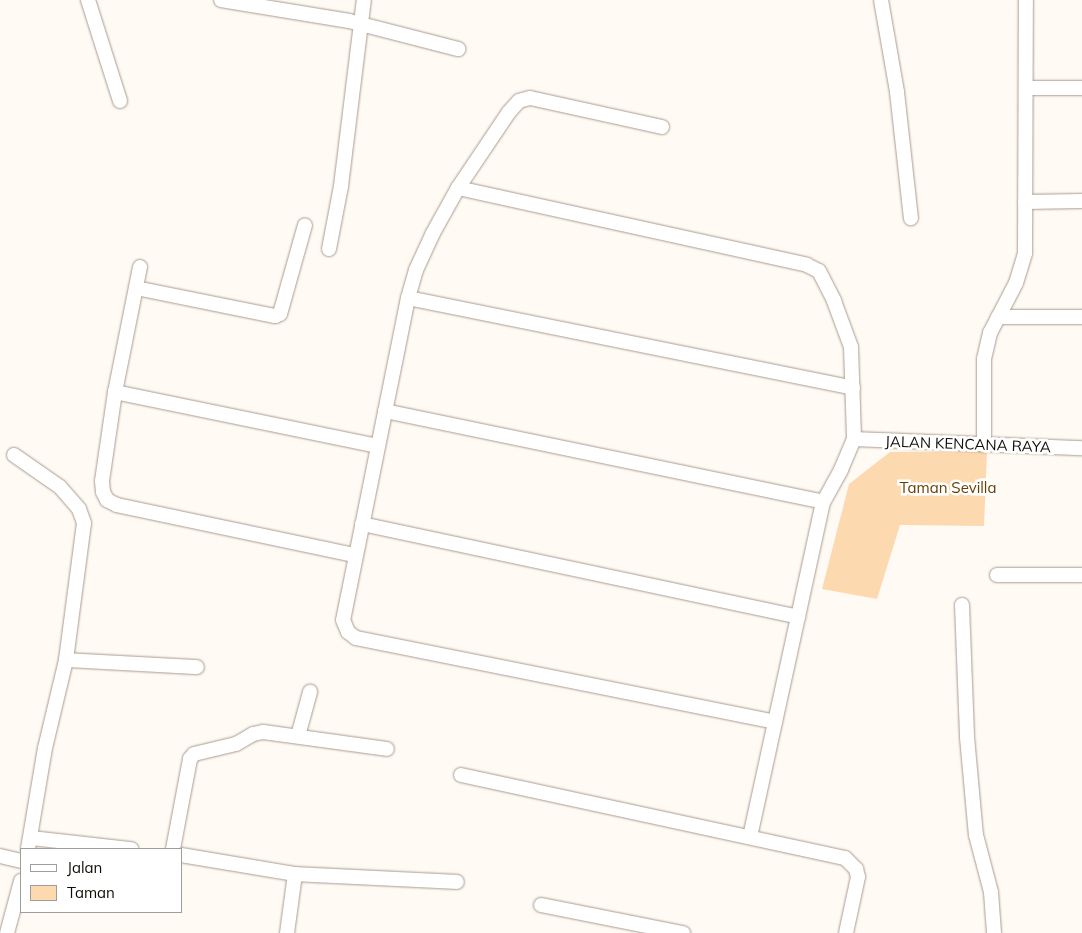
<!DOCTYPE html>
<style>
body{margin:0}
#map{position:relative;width:1082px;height:933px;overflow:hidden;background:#fffaf4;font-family:Mulish,sans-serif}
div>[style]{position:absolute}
.green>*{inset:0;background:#fdd9af}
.roads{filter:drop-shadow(0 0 1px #a89c8f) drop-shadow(0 0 1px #a89c8f)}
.street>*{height:14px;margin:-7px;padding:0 7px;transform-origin:7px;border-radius:7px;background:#fff}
span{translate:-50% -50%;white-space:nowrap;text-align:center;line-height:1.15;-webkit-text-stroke:5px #fff;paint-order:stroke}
.street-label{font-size:15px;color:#100c07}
.park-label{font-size:15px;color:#663f00}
.legend{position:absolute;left:20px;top:848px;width:162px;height:65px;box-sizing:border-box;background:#fff;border:1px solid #9f9e9c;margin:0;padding:6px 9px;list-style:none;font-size:15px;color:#100c07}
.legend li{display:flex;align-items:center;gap:10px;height:25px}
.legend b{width:25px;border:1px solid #9f9e9c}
</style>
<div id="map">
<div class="green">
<div style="clip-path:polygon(987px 451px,984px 526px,900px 525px,877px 599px,822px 589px,849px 484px,890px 452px)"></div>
</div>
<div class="roads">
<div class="street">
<div style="left:88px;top:0;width:106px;rotate:72.4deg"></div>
<div style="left:221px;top:0;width:130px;rotate:9.3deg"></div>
<div style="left:349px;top:21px;width:113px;rotate:14.4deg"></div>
<div style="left:881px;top:0;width:93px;rotate:80.1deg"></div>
<div style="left:897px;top:92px;width:127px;rotate:83.7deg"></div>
<div style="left:1026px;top:88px;width:56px"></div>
<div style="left:662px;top:127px;width:135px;rotate:-167.6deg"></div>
<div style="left:530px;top:98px;width:11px;rotate:165deg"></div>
<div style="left:519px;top:101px;width:15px;rotate:132deg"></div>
<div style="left:509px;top:112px;width:92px;rotate:123.9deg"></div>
<div style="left:458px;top:188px;width:51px;rotate:119.1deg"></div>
<div style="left:433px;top:233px;width:41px;rotate:114.7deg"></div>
<div style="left:416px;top:270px;width:29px;rotate:106deg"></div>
<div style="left:408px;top:298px;width:328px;rotate:101.4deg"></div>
<div style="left:343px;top:620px;width:13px;rotate:67deg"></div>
<div style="left:348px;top:632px;width:10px;rotate:37deg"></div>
<div style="left:356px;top:638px;width:427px;rotate:11.3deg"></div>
<div style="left:458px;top:188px;width:357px;rotate:12.4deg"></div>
<div style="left:807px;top:265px;width:13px;rotate:27deg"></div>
<div style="left:819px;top:271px;width:34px;rotate:63deg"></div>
<div style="left:834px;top:301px;width:49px;rotate:69.7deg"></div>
<div style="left:851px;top:347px;width:92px;rotate:88.1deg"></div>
<div style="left:854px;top:439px;width:34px;rotate:113deg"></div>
<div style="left:841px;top:470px;width:37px;rotate:119deg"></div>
<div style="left:823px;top:502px;width:342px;rotate:102.3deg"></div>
<div style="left:1025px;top:202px;width:57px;rotate:-1deg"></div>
<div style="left:329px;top:249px;width:64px;rotate:-79.2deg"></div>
<div style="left:341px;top:186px;width:187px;rotate:-83deg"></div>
<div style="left:140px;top:267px;width:127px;rotate:101.3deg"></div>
<div style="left:115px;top:392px;width:90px;rotate:98.3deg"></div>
<div style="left:102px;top:481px;width:11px;rotate:85deg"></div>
<div style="left:103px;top:492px;width:9px;rotate:63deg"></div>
<div style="left:107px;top:500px;width:11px;rotate:27deg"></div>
<div style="left:117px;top:505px;width:243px;rotate:11.9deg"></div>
<div style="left:136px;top:288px;width:142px;rotate:11.4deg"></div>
<div style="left:275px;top:316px;width:5px;rotate:-22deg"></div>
<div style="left:280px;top:314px;width:92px;rotate:-74.3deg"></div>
<div style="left:408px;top:298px;width:454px;rotate:11.4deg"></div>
<div style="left:998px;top:317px;width:84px"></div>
<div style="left:115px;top:392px;width:268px;rotate:11.6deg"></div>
<div style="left:385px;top:411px;width:447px;rotate:11.7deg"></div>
<div style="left:854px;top:439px;width:228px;rotate:2.3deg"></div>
<div style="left:984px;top:445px;width:86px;rotate:-90deg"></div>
<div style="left:984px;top:359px;width:27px;rotate:-77deg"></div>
<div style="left:990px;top:333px;width:56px;rotate:-62.5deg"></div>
<div style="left:1016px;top:283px;width:31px;rotate:-73deg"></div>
<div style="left:1025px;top:253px;width:253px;rotate:-89.8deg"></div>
<div style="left:14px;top:455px;width:56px;rotate:34.8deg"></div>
<div style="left:60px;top:487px;width:29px;rotate:49deg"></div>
<div style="left:79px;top:509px;width:15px;rotate:70deg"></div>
<div style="left:84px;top:523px;width:138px;rotate:97.5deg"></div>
<div style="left:66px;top:660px;width:90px;rotate:103.4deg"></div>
<div style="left:45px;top:748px;width:102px;rotate:99.6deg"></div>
<div style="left:362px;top:524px;width:446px;rotate:12deg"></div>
<div style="left:997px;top:575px;width:85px"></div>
<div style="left:962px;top:605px;width:132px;rotate:87.8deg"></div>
<div style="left:967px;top:737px;width:98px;rotate:84.8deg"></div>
<div style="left:976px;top:835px;width:59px;rotate:75.3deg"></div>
<div style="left:991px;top:892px;width:41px;rotate:85.8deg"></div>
<div style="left:66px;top:660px;width:131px;rotate:3.1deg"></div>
<div style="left:298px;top:736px;width:46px;rotate:-74.7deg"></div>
<div style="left:461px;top:775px;width:393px;rotate:12.2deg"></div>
<div style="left:845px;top:858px;width:16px;rotate:45deg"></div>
<div style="left:856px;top:869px;width:8px;rotate:76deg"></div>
<div style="left:858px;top:877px;width:57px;rotate:102.1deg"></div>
<div style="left:31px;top:838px;width:101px;rotate:6.3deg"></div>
<div style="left:173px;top:849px;width:92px;rotate:-79.3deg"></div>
<div style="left:190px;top:759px;width:6px;rotate:-51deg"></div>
<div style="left:194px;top:754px;width:43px;rotate:-13.4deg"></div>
<div style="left:236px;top:744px;width:20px;rotate:-30deg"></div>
<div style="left:253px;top:734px;width:10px;rotate:-11deg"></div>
<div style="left:263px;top:732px;width:125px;rotate:7.8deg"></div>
<div style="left:181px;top:855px;width:116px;rotate:9.5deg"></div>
<div style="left:295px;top:874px;width:60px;rotate:97.7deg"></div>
<div style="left:0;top:856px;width:22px;rotate:13deg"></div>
<div style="left:295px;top:874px;width:162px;rotate:2.8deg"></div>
<div style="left:541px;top:905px;width:145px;rotate:11.2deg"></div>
<div style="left:7px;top:933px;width:54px;rotate:-74.9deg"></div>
</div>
</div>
<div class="street-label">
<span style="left:968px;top:444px;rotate:2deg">JALAN KENCANA RAYA</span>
</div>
<div class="park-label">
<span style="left:948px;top:488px">Taman Sevilla</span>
</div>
<ul class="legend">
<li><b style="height:6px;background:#fff"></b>Jalan</li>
<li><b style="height:14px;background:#fdd9af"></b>Taman</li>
</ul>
</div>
